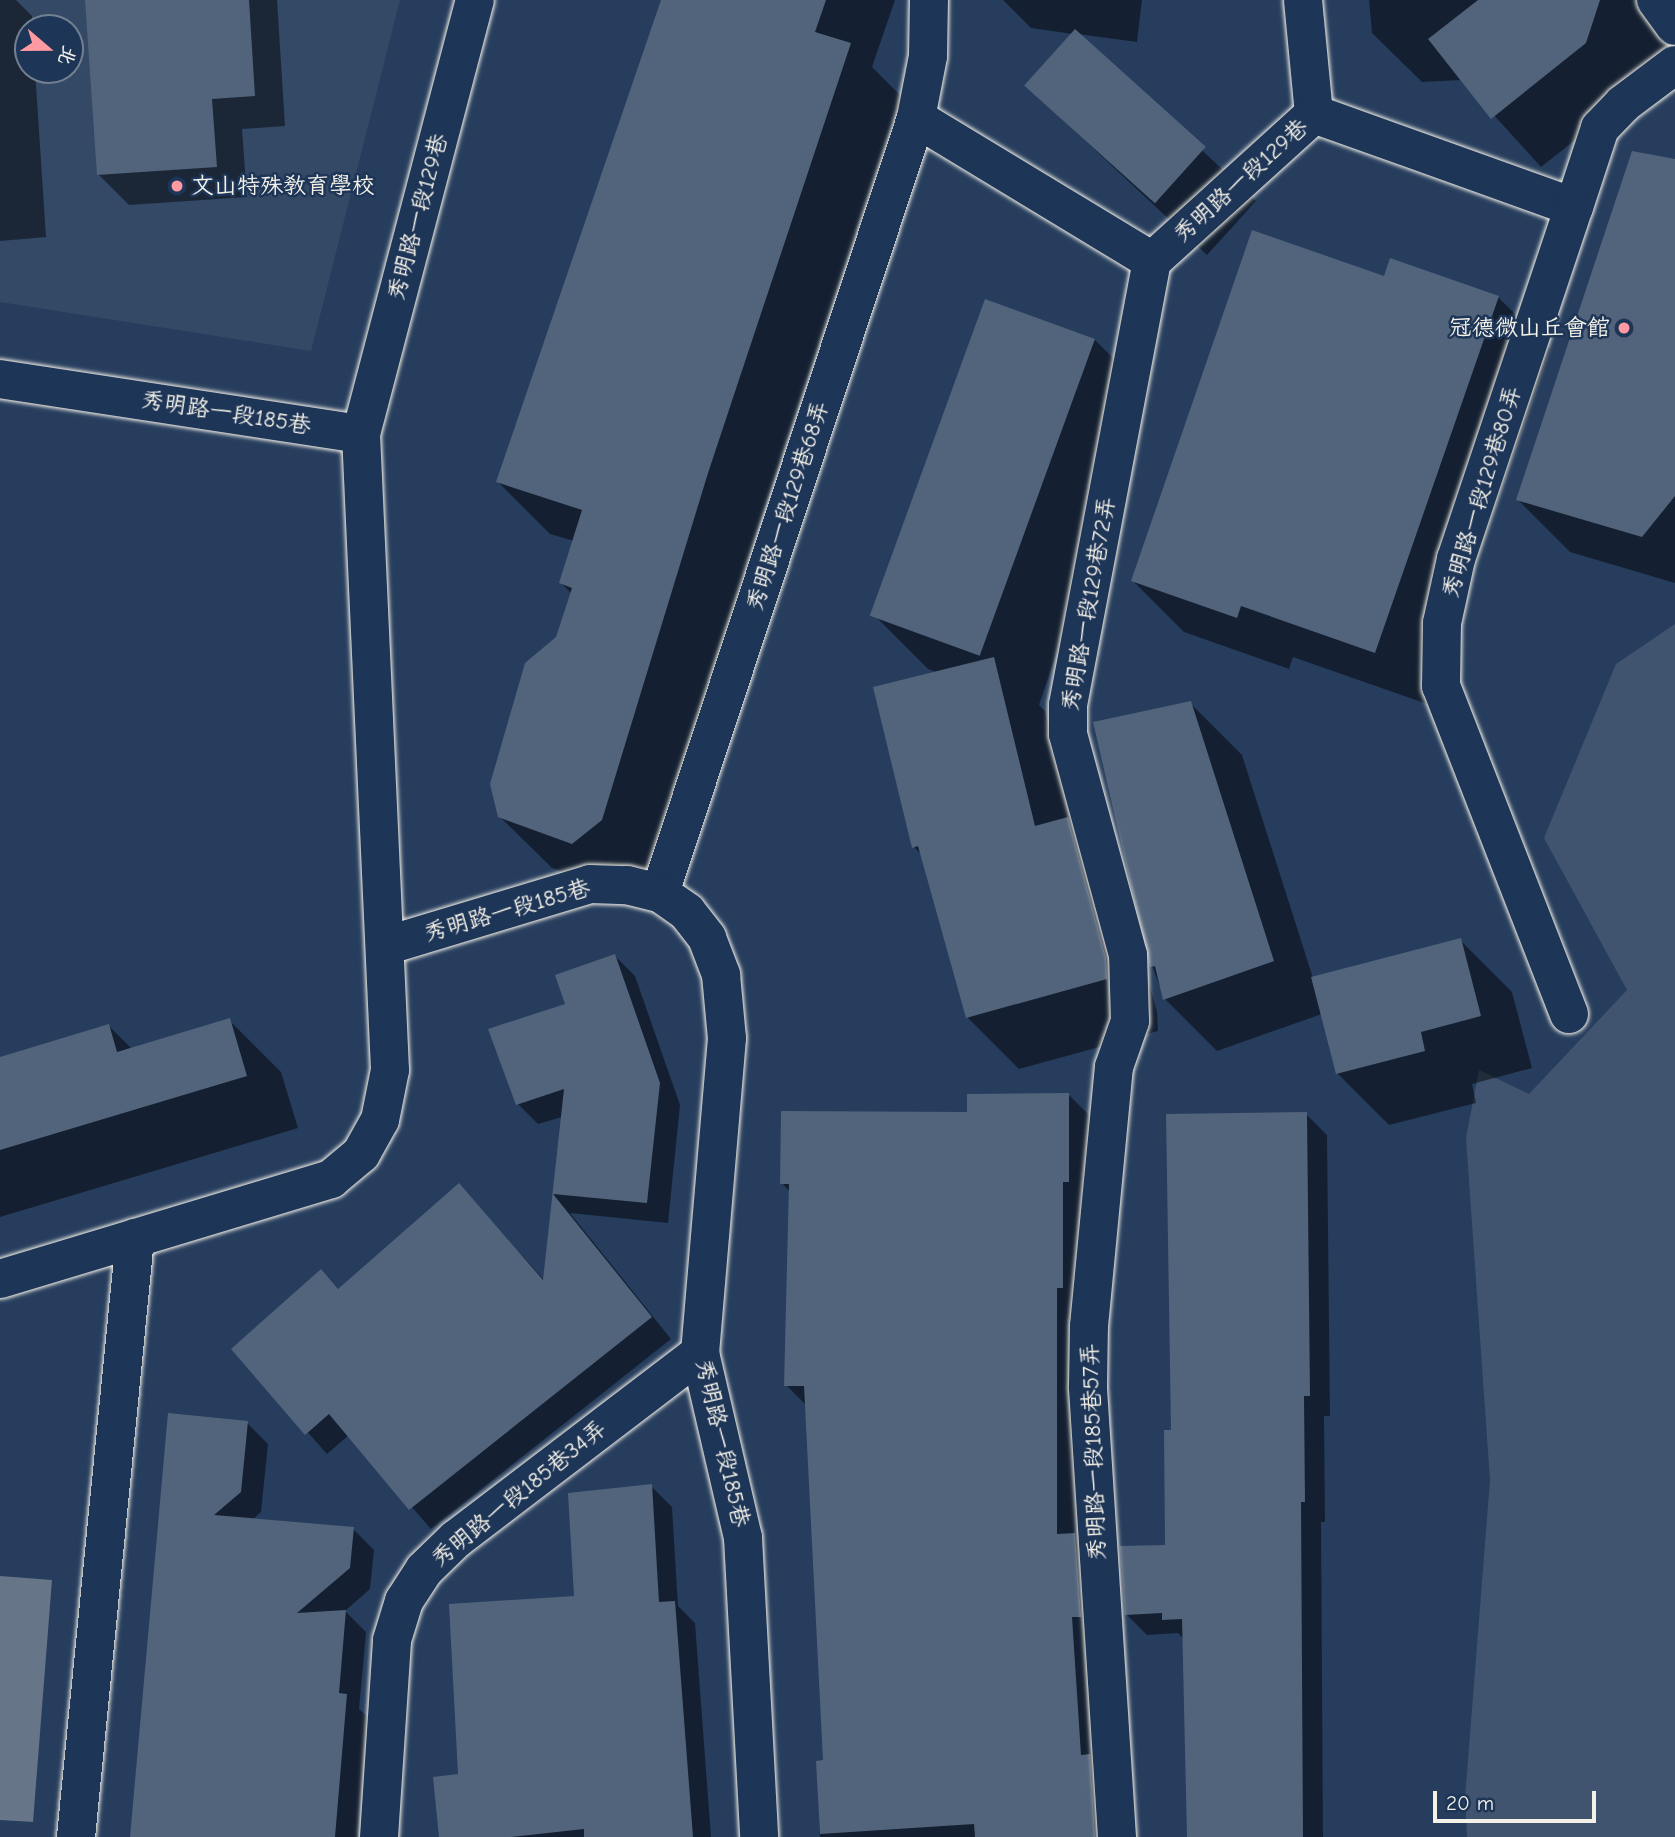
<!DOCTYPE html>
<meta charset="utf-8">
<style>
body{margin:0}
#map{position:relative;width:1675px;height:1837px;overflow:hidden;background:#263d5d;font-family:"Comic Neue","LXGW WenKai TC",sans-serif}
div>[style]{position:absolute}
.built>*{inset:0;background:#334966}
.green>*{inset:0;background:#40546f}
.water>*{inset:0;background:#677588}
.shadow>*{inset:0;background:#0007}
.building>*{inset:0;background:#52647b;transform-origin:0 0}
.roads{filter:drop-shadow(0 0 2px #f4f1e8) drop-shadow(0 0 2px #f4f1e8)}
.minor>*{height:38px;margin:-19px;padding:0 19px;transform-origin:19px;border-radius:19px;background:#1d3557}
.dots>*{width:19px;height:19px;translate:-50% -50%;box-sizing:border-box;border:4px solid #1d3557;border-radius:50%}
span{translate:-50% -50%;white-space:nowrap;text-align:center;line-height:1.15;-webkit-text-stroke:5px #1d3557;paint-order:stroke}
.street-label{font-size:23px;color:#f4f1e8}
.poi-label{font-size:23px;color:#f4f1e8}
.left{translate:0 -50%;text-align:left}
.right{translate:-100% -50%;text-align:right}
.north{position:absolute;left:14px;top:14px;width:70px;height:70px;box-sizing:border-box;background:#1d3557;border:2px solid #738091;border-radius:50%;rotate:110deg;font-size:19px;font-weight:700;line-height:28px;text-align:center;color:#f4f1e8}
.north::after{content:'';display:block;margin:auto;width:24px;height:32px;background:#ff9aa2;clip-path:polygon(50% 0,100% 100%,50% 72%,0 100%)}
.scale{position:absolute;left:1433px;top:1791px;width:163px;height:32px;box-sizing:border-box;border:4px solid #f4f1e8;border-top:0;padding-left:9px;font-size:21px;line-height:24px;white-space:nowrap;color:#f4f1e8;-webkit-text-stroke:5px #1d3557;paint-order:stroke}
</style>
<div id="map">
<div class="built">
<div style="clip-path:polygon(evenodd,0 0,400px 0,311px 351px,0 302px,0 0,28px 28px,70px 28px,70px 70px,28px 70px,28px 28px)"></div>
</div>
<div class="green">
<div style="clip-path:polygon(1675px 624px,1675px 1837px,1467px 1837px,1465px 1798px,1490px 1480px,1466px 1138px,1479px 1070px,1529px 1094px,1627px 990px,1544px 838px,1616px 664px)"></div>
</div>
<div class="water">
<div style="clip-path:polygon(0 1576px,52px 1580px,33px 1822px,0 1820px)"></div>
</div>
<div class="shadow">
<div style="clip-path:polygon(0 0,16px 0,32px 16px,28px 70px,35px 70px,46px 237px,0 241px)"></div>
<div style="clip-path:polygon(87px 0,277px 0,285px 126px,242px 129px,247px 197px,129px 205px,98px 174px)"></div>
<div style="clip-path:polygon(662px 0,895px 0,872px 67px,902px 97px,759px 526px,654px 872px,625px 895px,552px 868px,499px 816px,572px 594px,561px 583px,574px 541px,550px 534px,498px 482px)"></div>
<div style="clip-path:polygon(1003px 0,1142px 0,1137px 42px,1078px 34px,1256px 201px,1207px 255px,1027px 86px,1073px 34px,1031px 28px)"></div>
<div style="clip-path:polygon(1369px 0,1675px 0,1675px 61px,1541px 167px,1462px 80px,1422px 82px,1372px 33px)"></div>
<div style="clip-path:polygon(1675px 161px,1675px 583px,1570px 552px,1518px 500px)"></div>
<div style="clip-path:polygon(1385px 278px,1498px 297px,1550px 349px,1427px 704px,1293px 657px,1289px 669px,1184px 632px,1133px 581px)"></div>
<div style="clip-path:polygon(1094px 339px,1146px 391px,1039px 705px,1045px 711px,1073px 824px,1119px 871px,1157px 1012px,1158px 1031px,1019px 1069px,967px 1017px,923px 856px,914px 847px,939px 673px,928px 669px,876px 617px)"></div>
<div style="clip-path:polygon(1190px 703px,1242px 755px,1313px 978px,1460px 940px,1512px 992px,1532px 1068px,1472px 1084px,1476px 1103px,1389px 1125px,1337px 1073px,1322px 1014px,1217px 1051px,1165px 999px,1152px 966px)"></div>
<div style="clip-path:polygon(615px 956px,635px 976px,680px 1105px,668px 1223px,570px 1213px,671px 1339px,431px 1529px,349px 1435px,327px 1454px,241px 1357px,321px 1272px,340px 1291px,459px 1185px,545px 1281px,562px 1117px,538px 1124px,518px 1104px,567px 1005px)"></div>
<div style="clip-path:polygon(229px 1020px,281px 1072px,298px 1128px,0 1217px,0 1059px,109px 1026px,132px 1049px)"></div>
<div style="clip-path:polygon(1069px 1095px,1089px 1115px,1089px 1202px,1077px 1308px,1077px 1537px,1096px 1556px,1114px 1837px,820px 1837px,817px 1762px,824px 1762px,807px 1406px,786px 1385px,790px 1192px,782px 1183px,969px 1114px)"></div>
<div style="clip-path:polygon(1306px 1114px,1327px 1135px,1330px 1416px,1324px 1416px,1325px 1522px,1321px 1522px,1323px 1837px,1189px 1837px,1185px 1640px,1178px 1633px,1147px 1635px,1126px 1614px,1167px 1547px,1172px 1432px)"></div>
<div style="clip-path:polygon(170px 1415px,247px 1423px,268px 1444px,261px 1512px,252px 1520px,353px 1529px,374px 1550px,370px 1589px,345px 1611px,366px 1632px,359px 1709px,367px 1716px,358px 1837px,133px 1837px)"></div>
<div style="clip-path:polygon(651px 1486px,672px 1507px,678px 1606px,695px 1623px,711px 1837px,440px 1837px,460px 1776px)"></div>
</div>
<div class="building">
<div style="clip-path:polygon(85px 0,249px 0,255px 96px,212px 99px,217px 167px,97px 175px)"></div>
<div style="clip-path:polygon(661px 0,826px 0,815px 32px,851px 43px,708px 473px,602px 820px,572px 844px,498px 817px,490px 784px,525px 663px,556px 637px,572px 588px,559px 583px,582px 510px,496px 482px)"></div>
<div style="clip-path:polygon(1478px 0,1600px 0,1586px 43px,1491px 119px,1428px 39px)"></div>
<div style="left:1075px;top:29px;width:176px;height:76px;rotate:42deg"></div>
<div style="clip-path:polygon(1632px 151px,1675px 159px,1675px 496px,1642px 537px,1516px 500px)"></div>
<div style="clip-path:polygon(1252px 230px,1384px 276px,1390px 258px,1499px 296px,1375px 653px,1241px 606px,1237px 618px,1131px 581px)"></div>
<div style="left:985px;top:299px;width:117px;height:337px;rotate:20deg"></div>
<div style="clip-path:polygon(994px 657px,1035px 826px,1068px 817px,1106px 958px,1107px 979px,966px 1018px,918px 846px,912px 848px,873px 687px)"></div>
<div style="clip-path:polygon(1191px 701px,1274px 961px,1163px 1000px,1155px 966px,1150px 967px,1093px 722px)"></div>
<div style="clip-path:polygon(1461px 938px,1481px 1016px,1421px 1032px,1425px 1051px,1336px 1074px,1311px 977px)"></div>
<div style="clip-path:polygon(615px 954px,660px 1083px,647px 1203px,553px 1194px,652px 1317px,409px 1510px,329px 1414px,305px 1435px,231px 1349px,321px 1269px,338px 1289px,459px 1183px,543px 1280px,564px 1089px,516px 1105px,488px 1029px,565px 1004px,555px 975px)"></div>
<div style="clip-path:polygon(230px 1018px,247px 1076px,0 1150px,0 1057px,109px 1024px,117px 1052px)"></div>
<div style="clip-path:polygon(1069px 1093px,1069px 1182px,1063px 1182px,1063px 1288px,1057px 1288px,1057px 1534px,1075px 1533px,1081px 1617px,1072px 1617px,1081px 1755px,1090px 1754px,1095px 1837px,975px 1837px,974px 1824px,820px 1834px,816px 1761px,823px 1760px,804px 1386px,784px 1386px,789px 1184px,780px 1184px,781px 1111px,967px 1112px,967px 1094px)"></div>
<div style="clip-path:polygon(1307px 1112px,1310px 1396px,1304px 1396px,1305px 1502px,1301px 1502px,1303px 1837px,1187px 1837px,1182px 1619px,1162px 1620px,1162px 1613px,1125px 1615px,1120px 1546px,1165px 1545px,1164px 1430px,1171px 1430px,1166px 1114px)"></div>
<div style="clip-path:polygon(168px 1413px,248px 1421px,241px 1492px,214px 1515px,354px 1527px,350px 1568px,297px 1613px,346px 1610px,339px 1693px,347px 1694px,335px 1837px,130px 1837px)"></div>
<div style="clip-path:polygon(652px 1484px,659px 1602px,675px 1601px,693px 1837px,584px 1837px,584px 1829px,511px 1837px,439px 1837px,433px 1777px,458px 1774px,449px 1604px,574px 1596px,568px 1493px)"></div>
</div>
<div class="roads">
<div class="minor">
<div style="left:1303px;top:0;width:115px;rotate:84.5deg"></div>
<div style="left:1656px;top:0;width:32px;rotate:54deg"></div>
<div style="left:916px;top:118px;width:276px;rotate:31.2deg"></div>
<div style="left:1152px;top:261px;width:219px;rotate:-42.2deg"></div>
<div style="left:1314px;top:114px;width:276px;rotate:19.7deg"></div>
<div style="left:1574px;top:207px;width:83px;rotate:-71.8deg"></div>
<div style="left:1600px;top:128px;width:33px;rotate:-46deg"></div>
<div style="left:1623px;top:104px;width:65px;rotate:-36.9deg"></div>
<div style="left:0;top:379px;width:365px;rotate:8.7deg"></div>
<div style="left:660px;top:893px;width:816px;rotate:-71.72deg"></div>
<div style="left:916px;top:118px;width:63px;rotate:-79deg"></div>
<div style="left:928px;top:56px;width:56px;rotate:-89deg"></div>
<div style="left:385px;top:946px;width:214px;rotate:-16.8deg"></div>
<div style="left:590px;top:884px;width:37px;rotate:2deg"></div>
<div style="left:627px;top:885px;width:34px;rotate:14deg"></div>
<div style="left:660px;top:893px;width:33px;rotate:35deg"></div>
<div style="left:687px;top:912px;width:33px;rotate:52deg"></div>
<div style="left:707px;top:938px;width:40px;rotate:69deg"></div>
<div style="left:721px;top:975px;width:63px;rotate:84.6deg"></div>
<div style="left:727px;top:1038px;width:316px;rotate:94.9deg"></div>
<div style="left:700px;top:1353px;width:190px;rotate:76.9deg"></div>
<div style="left:743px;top:1538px;width:299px;rotate:86.9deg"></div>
<div style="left:1569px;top:1014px;width:352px;rotate:-111.3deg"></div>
<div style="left:1441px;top:686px;width:63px;rotate:-89.1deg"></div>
<div style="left:1442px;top:623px;width:66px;rotate:-77.7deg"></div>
<div style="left:1456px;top:559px;width:371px;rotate:-71.5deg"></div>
<div style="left:0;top:1279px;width:346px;rotate:-16.8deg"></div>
<div style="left:331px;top:1179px;width:39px;rotate:-40deg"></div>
<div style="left:361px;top:1154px;width:39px;rotate:-61deg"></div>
<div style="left:380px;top:1120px;width:51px;rotate:-78.7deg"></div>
<div style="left:390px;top:1070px;width:637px;rotate:-92.61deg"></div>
<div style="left:361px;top:434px;width:449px;rotate:-75.3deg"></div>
<div style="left:76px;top:1837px;width:602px;rotate:-84.37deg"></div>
<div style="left:379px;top:1837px;width:197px;rotate:-86.2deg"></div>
<div style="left:392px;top:1640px;width:41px;rotate:-72.9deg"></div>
<div style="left:404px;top:1601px;width:37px;rotate:-57deg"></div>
<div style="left:424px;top:1570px;width:45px;rotate:-44.1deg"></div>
<div style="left:456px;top:1539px;width:307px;rotate:-37.3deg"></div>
<div style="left:1117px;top:1837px;width:451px;rotate:-93.7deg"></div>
<div style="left:1088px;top:1387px;width:61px;rotate:-89.1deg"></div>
<div style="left:1089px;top:1326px;width:260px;rotate:-84.5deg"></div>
<div style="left:1114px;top:1067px;width:49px;rotate:-70.8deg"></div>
<div style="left:1130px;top:1021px;width:66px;rotate:-91.7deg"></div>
<div style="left:1128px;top:955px;width:229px;rotate:-105.2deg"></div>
<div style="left:1068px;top:734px;width:29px;rotate:-90deg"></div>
<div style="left:1068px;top:705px;width:452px;rotate:-79.3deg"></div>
</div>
</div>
<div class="dots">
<div style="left:177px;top:186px;background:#ff9aa2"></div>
<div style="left:1624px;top:328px;background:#ff9aa2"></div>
</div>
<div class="street-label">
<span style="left:1241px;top:181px;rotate:-42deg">秀明路一段129巷</span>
<span style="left:418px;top:217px;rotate:-75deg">秀明路一段129巷</span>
<span style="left:226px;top:413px;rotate:9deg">秀明路一段185巷</span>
<span style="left:1482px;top:492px;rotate:-73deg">秀明路一段129巷80弄</span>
<span style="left:788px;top:506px;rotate:-72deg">秀明路一段129巷68弄</span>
<span style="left:1089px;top:604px;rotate:-80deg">秀明路一段129巷72弄</span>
<span style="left:507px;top:911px;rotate:-16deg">秀明路一段185巷</span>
<span style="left:722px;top:1443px;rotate:77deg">秀明路一段185巷</span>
<span style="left:1094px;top:1452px;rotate:-92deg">秀明路一段185巷57弄</span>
<span style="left:519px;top:1494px;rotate:-39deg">秀明路一段185巷34弄</span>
</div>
<div class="poi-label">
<span class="left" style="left:191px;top:186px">文山特殊教育學校</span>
<span class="right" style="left:1610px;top:328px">冠德微山丘會館</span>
</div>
<div class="north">北</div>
<div class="scale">20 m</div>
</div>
